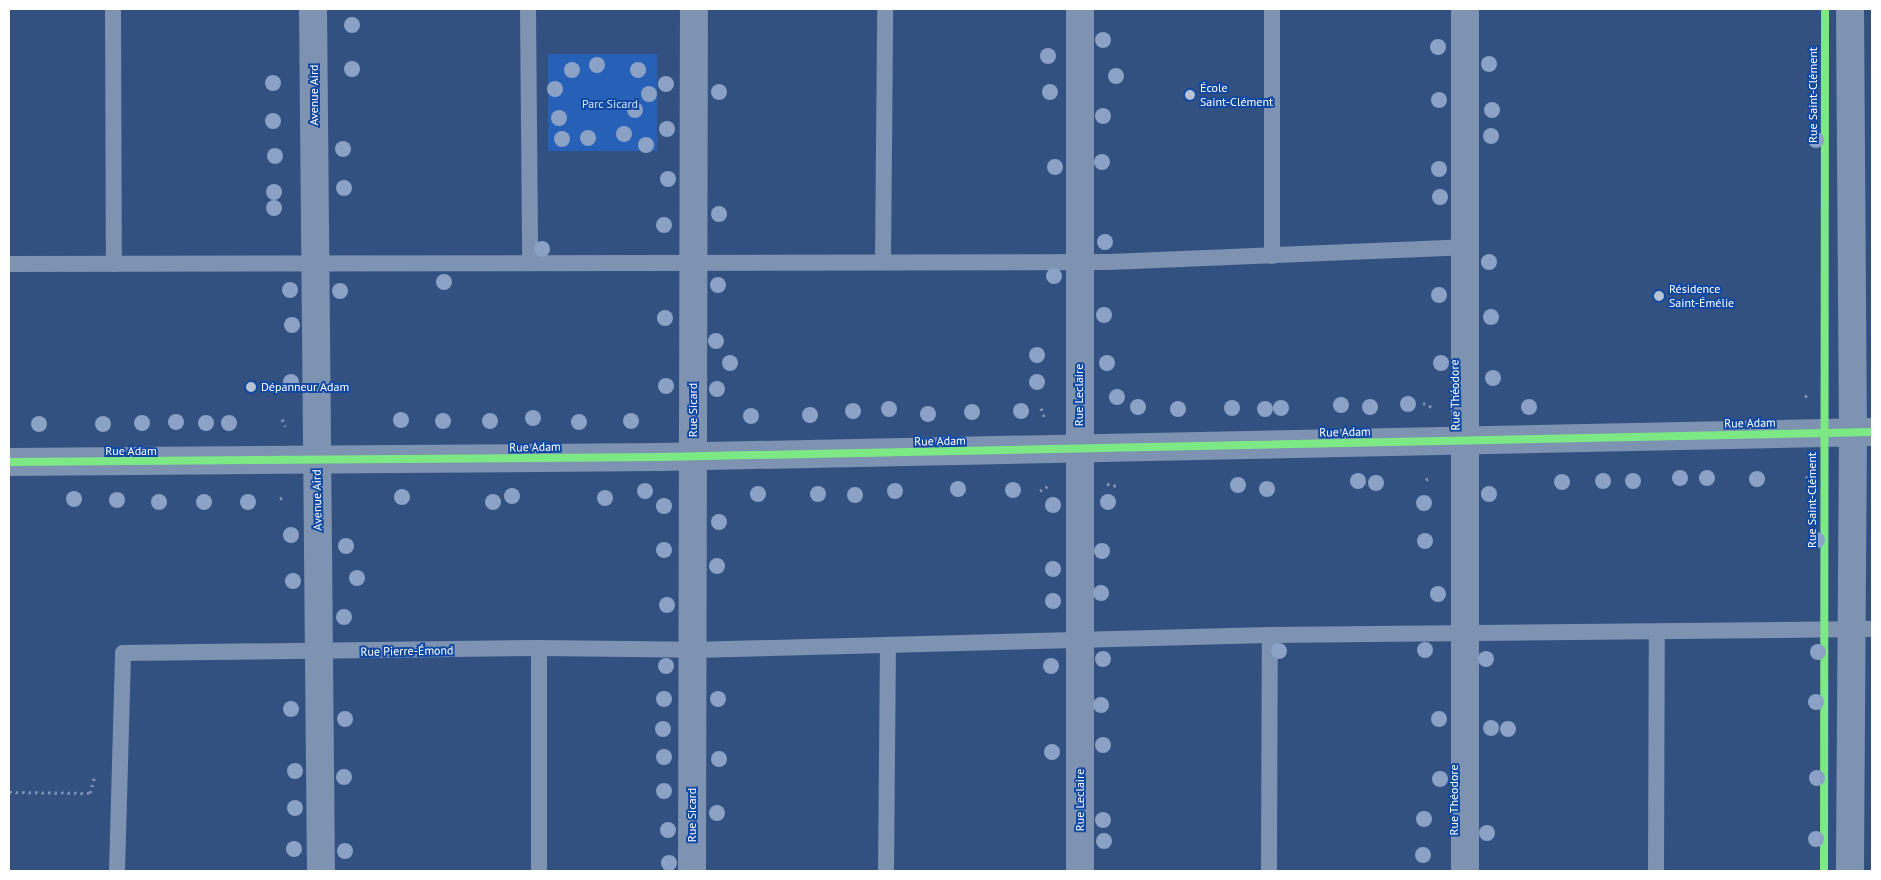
<!DOCTYPE html>
<meta charset="utf-8">
<style>
body{margin:0}
#map{position:relative;width:1881px;height:880px;overflow:hidden;background:#325181;font-family:"PT Sans",sans-serif}
div>[style]{position:absolute}
.green>*{inset:0;background:#2660b7;transform-origin:0 0}
.path>*{height:3px;margin-top:-1.5px;transform-origin:0;background:repeating-linear-gradient(90deg,#7e92b1 0 2.5px,transparent 0 6.5px)}
.service>*{height:16px;margin:-8px;padding:0 8px;transform-origin:8px;border-radius:8px;background:#7e92b1}
.minor>*{height:28px;margin:-14px;padding:0 14px;transform-origin:14px;border-radius:14px;background:#7e92b1}
.cycleway>*{height:8px;margin:-4px;padding:0 4px;transform-origin:4px;border-radius:4px;background:#7ce984}
.trees>*{width:16px;height:16px;margin:-8px;border-radius:50%;background:#8ba2c6}
.dots>*{width:14px;height:14px;translate:-50% -50%;box-sizing:border-box;border:2px solid #1149a2;border-radius:50%}
span{translate:-50% -50%;white-space:nowrap;text-align:center;line-height:1.15;-webkit-text-stroke:4px #1149a2;paint-order:stroke}
.poi-label{font-size:12px;color:#fff}
.left{translate:0 -50%;text-align:left}
.street-label{font-size:12px;color:#fff}
.park-label{font-size:12px;color:#d4e5fe}
.frame{position:absolute;inset:0;border:10px solid #fff;pointer-events:none}
</style>
<div id="map">
<div class="green">
<div style="left:657px;top:54px;width:97px;height:109px;rotate:90deg"></div>
</div>
<div class="path">
<div style="left:1805px;top:395px;width:6px;rotate:45deg"></div>
<div style="left:1423px;top:403px;width:10px;rotate:24deg"></div>
<div style="left:1041px;top:408px;width:12px;rotate:70deg"></div>
<div style="left:282px;top:419px;width:8px;rotate:67deg"></div>
<div style="left:1806px;top:478px;width:5px;rotate:-53deg"></div>
<div style="left:1426px;top:480px;width:5px;rotate:-37deg"></div>
<div style="left:1107px;top:484px;width:11px;rotate:10deg"></div>
<div style="left:1040px;top:491px;width:9px;rotate:-32deg"></div>
<div style="left:280px;top:499px;width:6px;rotate:-39deg"></div>
<div style="left:9px;top:792px;width:81px;rotate:0.7deg"></div>
<div style="left:90px;top:793px;width:19px;rotate:-74deg"></div>
</div>
<div class="service">
<div style="left:113px;top:9px;width:255px;rotate:89.8deg"></div>
<div style="left:528px;top:9px;width:254px;rotate:89.5deg"></div>
<div style="left:1272px;top:9px;width:247px;rotate:90deg"></div>
<div style="left:883px;top:262px;width:253px;rotate:-89.5deg"></div>
<div style="left:9px;top:264px;width:1101px;rotate:-0.1deg"></div>
<div style="left:1110px;top:262px;width:355px;rotate:-2.4deg"></div>
<div style="left:539px;top:648px;width:223px;rotate:90deg"></div>
<div style="left:117px;top:871px;width:218px;rotate:-88.4deg"></div>
<div style="left:123px;top:653px;width:416px;rotate:-0.7deg"></div>
<div style="left:539px;top:648px;width:153px;rotate:0.7deg"></div>
<div style="left:692px;top:650px;width:578px;rotate:-1.49deg"></div>
<div style="left:1270px;top:635px;width:602px;rotate:-0.57deg"></div>
<div style="left:886px;top:871px;width:226px;rotate:-89.5deg"></div>
<div style="left:1269px;top:871px;width:236px;rotate:-89.8deg"></div>
<div style="left:1656px;top:871px;width:239px;rotate:-89.8deg"></div>
</div>
<div class="minor">
<div style="left:313px;top:9px;width:862px;rotate:89.47deg"></div>
<div style="left:1080px;top:9px;width:862px;rotate:90deg"></div>
<div style="left:1850px;top:9px;width:423px;rotate:89.6deg"></div>
<div style="left:1853px;top:432px;width:439px;rotate:90.4deg"></div>
<div style="left:9px;top:462px;width:651px;rotate:-0.44deg"></div>
<div style="left:660px;top:457px;width:1212px;rotate:-1.18deg"></div>
<div style="left:692px;top:871px;width:862px;rotate:-89.87deg"></div>
<div style="left:1465px;top:871px;width:862px;rotate:-90deg"></div>
</div>
<div class="cycleway">
<div style="left:9px;top:462px;width:651px;rotate:-0.44deg"></div>
<div style="left:660px;top:457px;width:1212px;rotate:-1.18deg"></div>
<div style="left:1824px;top:871px;width:862px;rotate:-89.93deg"></div>
</div>
<div class="trees">
<div style="left:352px;top:25px"></div>
<div style="left:1103px;top:40px"></div>
<div style="left:1438px;top:47px"></div>
<div style="left:1048px;top:56px"></div>
<div style="left:1489px;top:64px"></div>
<div style="left:597px;top:65px"></div>
<div style="left:352px;top:69px"></div>
<div style="left:572px;top:70px"></div>
<div style="left:638px;top:70px"></div>
<div style="left:1116px;top:76px"></div>
<div style="left:273px;top:83px"></div>
<div style="left:666px;top:84px"></div>
<div style="left:555px;top:89px"></div>
<div style="left:719px;top:92px"></div>
<div style="left:1050px;top:92px"></div>
<div style="left:649px;top:94px"></div>
<div style="left:1439px;top:100px"></div>
<div style="left:635px;top:110px"></div>
<div style="left:1492px;top:110px"></div>
<div style="left:1103px;top:116px"></div>
<div style="left:559px;top:118px"></div>
<div style="left:273px;top:121px"></div>
<div style="left:667px;top:129px"></div>
<div style="left:624px;top:134px"></div>
<div style="left:1491px;top:136px"></div>
<div style="left:588px;top:138px"></div>
<div style="left:562px;top:139px"></div>
<div style="left:1816px;top:140px"></div>
<div style="left:646px;top:145px"></div>
<div style="left:343px;top:149px"></div>
<div style="left:275px;top:156px"></div>
<div style="left:1102px;top:162px"></div>
<div style="left:1055px;top:167px"></div>
<div style="left:1439px;top:169px"></div>
<div style="left:668px;top:179px"></div>
<div style="left:344px;top:188px"></div>
<div style="left:274px;top:192px"></div>
<div style="left:1440px;top:197px"></div>
<div style="left:274px;top:208px"></div>
<div style="left:719px;top:214px"></div>
<div style="left:664px;top:225px"></div>
<div style="left:1105px;top:242px"></div>
<div style="left:542px;top:249px"></div>
<div style="left:1489px;top:262px"></div>
<div style="left:1054px;top:276px"></div>
<div style="left:444px;top:282px"></div>
<div style="left:718px;top:285px"></div>
<div style="left:290px;top:290px"></div>
<div style="left:340px;top:291px"></div>
<div style="left:1439px;top:295px"></div>
<div style="left:1104px;top:315px"></div>
<div style="left:1491px;top:317px"></div>
<div style="left:665px;top:318px"></div>
<div style="left:292px;top:325px"></div>
<div style="left:716px;top:341px"></div>
<div style="left:1037px;top:355px"></div>
<div style="left:730px;top:363px"></div>
<div style="left:1107px;top:363px"></div>
<div style="left:1441px;top:363px"></div>
<div style="left:1493px;top:378px"></div>
<div style="left:291px;top:382px"></div>
<div style="left:1037px;top:382px"></div>
<div style="left:666px;top:386px"></div>
<div style="left:717px;top:389px"></div>
<div style="left:1117px;top:397px"></div>
<div style="left:1408px;top:404px"></div>
<div style="left:1341px;top:405px"></div>
<div style="left:1138px;top:407px"></div>
<div style="left:1370px;top:407px"></div>
<div style="left:1529px;top:407px"></div>
<div style="left:1232px;top:408px"></div>
<div style="left:1281px;top:408px"></div>
<div style="left:889px;top:409px"></div>
<div style="left:1178px;top:409px"></div>
<div style="left:1265px;top:409px"></div>
<div style="left:853px;top:411px"></div>
<div style="left:1021px;top:411px"></div>
<div style="left:972px;top:412px"></div>
<div style="left:928px;top:414px"></div>
<div style="left:810px;top:415px"></div>
<div style="left:751px;top:416px"></div>
<div style="left:533px;top:418px"></div>
<div style="left:401px;top:420px"></div>
<div style="left:443px;top:421px"></div>
<div style="left:490px;top:421px"></div>
<div style="left:631px;top:421px"></div>
<div style="left:176px;top:422px"></div>
<div style="left:579px;top:422px"></div>
<div style="left:142px;top:423px"></div>
<div style="left:206px;top:423px"></div>
<div style="left:229px;top:423px"></div>
<div style="left:39px;top:424px"></div>
<div style="left:103px;top:424px"></div>
<div style="left:1680px;top:478px"></div>
<div style="left:1707px;top:478px"></div>
<div style="left:1757px;top:479px"></div>
<div style="left:1358px;top:481px"></div>
<div style="left:1603px;top:481px"></div>
<div style="left:1633px;top:481px"></div>
<div style="left:1562px;top:482px"></div>
<div style="left:1376px;top:483px"></div>
<div style="left:1238px;top:485px"></div>
<div style="left:958px;top:489px"></div>
<div style="left:1267px;top:489px"></div>
<div style="left:1013px;top:490px"></div>
<div style="left:645px;top:491px"></div>
<div style="left:895px;top:491px"></div>
<div style="left:758px;top:494px"></div>
<div style="left:818px;top:494px"></div>
<div style="left:1489px;top:494px"></div>
<div style="left:855px;top:495px"></div>
<div style="left:512px;top:496px"></div>
<div style="left:402px;top:497px"></div>
<div style="left:605px;top:498px"></div>
<div style="left:74px;top:499px"></div>
<div style="left:117px;top:500px"></div>
<div style="left:159px;top:502px"></div>
<div style="left:204px;top:502px"></div>
<div style="left:248px;top:502px"></div>
<div style="left:493px;top:502px"></div>
<div style="left:1108px;top:502px"></div>
<div style="left:1424px;top:503px"></div>
<div style="left:1053px;top:505px"></div>
<div style="left:664px;top:506px"></div>
<div style="left:719px;top:522px"></div>
<div style="left:291px;top:535px"></div>
<div style="left:1817px;top:540px"></div>
<div style="left:1425px;top:541px"></div>
<div style="left:346px;top:546px"></div>
<div style="left:664px;top:550px"></div>
<div style="left:1102px;top:551px"></div>
<div style="left:717px;top:566px"></div>
<div style="left:1053px;top:569px"></div>
<div style="left:357px;top:578px"></div>
<div style="left:293px;top:581px"></div>
<div style="left:1101px;top:593px"></div>
<div style="left:1438px;top:594px"></div>
<div style="left:1053px;top:601px"></div>
<div style="left:667px;top:605px"></div>
<div style="left:344px;top:617px"></div>
<div style="left:1425px;top:650px"></div>
<div style="left:1279px;top:651px"></div>
<div style="left:1818px;top:652px"></div>
<div style="left:1103px;top:659px"></div>
<div style="left:1486px;top:659px"></div>
<div style="left:666px;top:666px"></div>
<div style="left:1051px;top:666px"></div>
<div style="left:664px;top:699px"></div>
<div style="left:718px;top:699px"></div>
<div style="left:1816px;top:702px"></div>
<div style="left:1101px;top:705px"></div>
<div style="left:291px;top:709px"></div>
<div style="left:345px;top:719px"></div>
<div style="left:1439px;top:719px"></div>
<div style="left:1491px;top:728px"></div>
<div style="left:663px;top:729px"></div>
<div style="left:1508px;top:729px"></div>
<div style="left:1103px;top:745px"></div>
<div style="left:1052px;top:752px"></div>
<div style="left:664px;top:757px"></div>
<div style="left:719px;top:759px"></div>
<div style="left:295px;top:771px"></div>
<div style="left:344px;top:777px"></div>
<div style="left:1817px;top:778px"></div>
<div style="left:1440px;top:779px"></div>
<div style="left:664px;top:791px"></div>
<div style="left:295px;top:808px"></div>
<div style="left:717px;top:813px"></div>
<div style="left:1424px;top:819px"></div>
<div style="left:1103px;top:820px"></div>
<div style="left:668px;top:830px"></div>
<div style="left:1487px;top:833px"></div>
<div style="left:1816px;top:839px"></div>
<div style="left:1104px;top:841px"></div>
<div style="left:294px;top:849px"></div>
<div style="left:345px;top:851px"></div>
<div style="left:1423px;top:855px"></div>
<div style="left:669px;top:863px"></div>
</div>
<div class="dots">
<div style="left:1190px;top:95px;background:#b7c2d3"></div>
<div style="left:1659px;top:296px;background:#b7c2d3"></div>
<div style="left:251px;top:387px;background:#b7c2d3"></div>
</div>
<div class="poi-label">
<span class="left" style="left:1200px;top:95px">École<br>Saint-Clément</span>
<span class="left" style="left:1669px;top:296px">Résidence<br>Saint-Émélie</span>
<span class="left" style="left:261px;top:387px">Dépanneur Adam</span>
</div>
<div class="street-label">
<span style="left:314px;top:95px;rotate:-90deg">Avenue Aird</span>
<span style="left:1813px;top:95px;rotate:-90deg">Rue Saint-Clément</span>
<span style="left:1079px;top:395px;rotate:-90deg">Rue Leclaire</span>
<span style="left:1455px;top:395px;rotate:-91deg">Rue Théodore</span>
<span style="left:693px;top:410px;rotate:-90deg">Rue Sicard</span>
<span style="left:1750px;top:423px;rotate:-1deg">Rue Adam</span>
<span style="left:1345px;top:432px;rotate:-1deg">Rue Adam</span>
<span style="left:940px;top:441px;rotate:-1deg">Rue Adam</span>
<span style="left:535px;top:447px;rotate:-1deg">Rue Adam</span>
<span style="left:131px;top:451px">Rue Adam</span>
<span style="left:317px;top:500px;rotate:-91deg">Avenue Aird</span>
<span style="left:1812px;top:500px;rotate:-90deg">Rue Saint-Clément</span>
<span style="left:407px;top:651px;rotate:-1deg">Rue Pierre-Émond</span>
<span style="left:1080px;top:800px;rotate:-90deg">Rue Leclaire</span>
<span style="left:1454px;top:800px;rotate:-90deg">Rue Théodore</span>
<span style="left:692px;top:815px;rotate:-90deg">Rue Sicard</span>
</div>
<div class="park-label">
<span style="left:610px;top:104px">Parc Sicard</span>
</div>
<div class="frame"></div>
</div>
